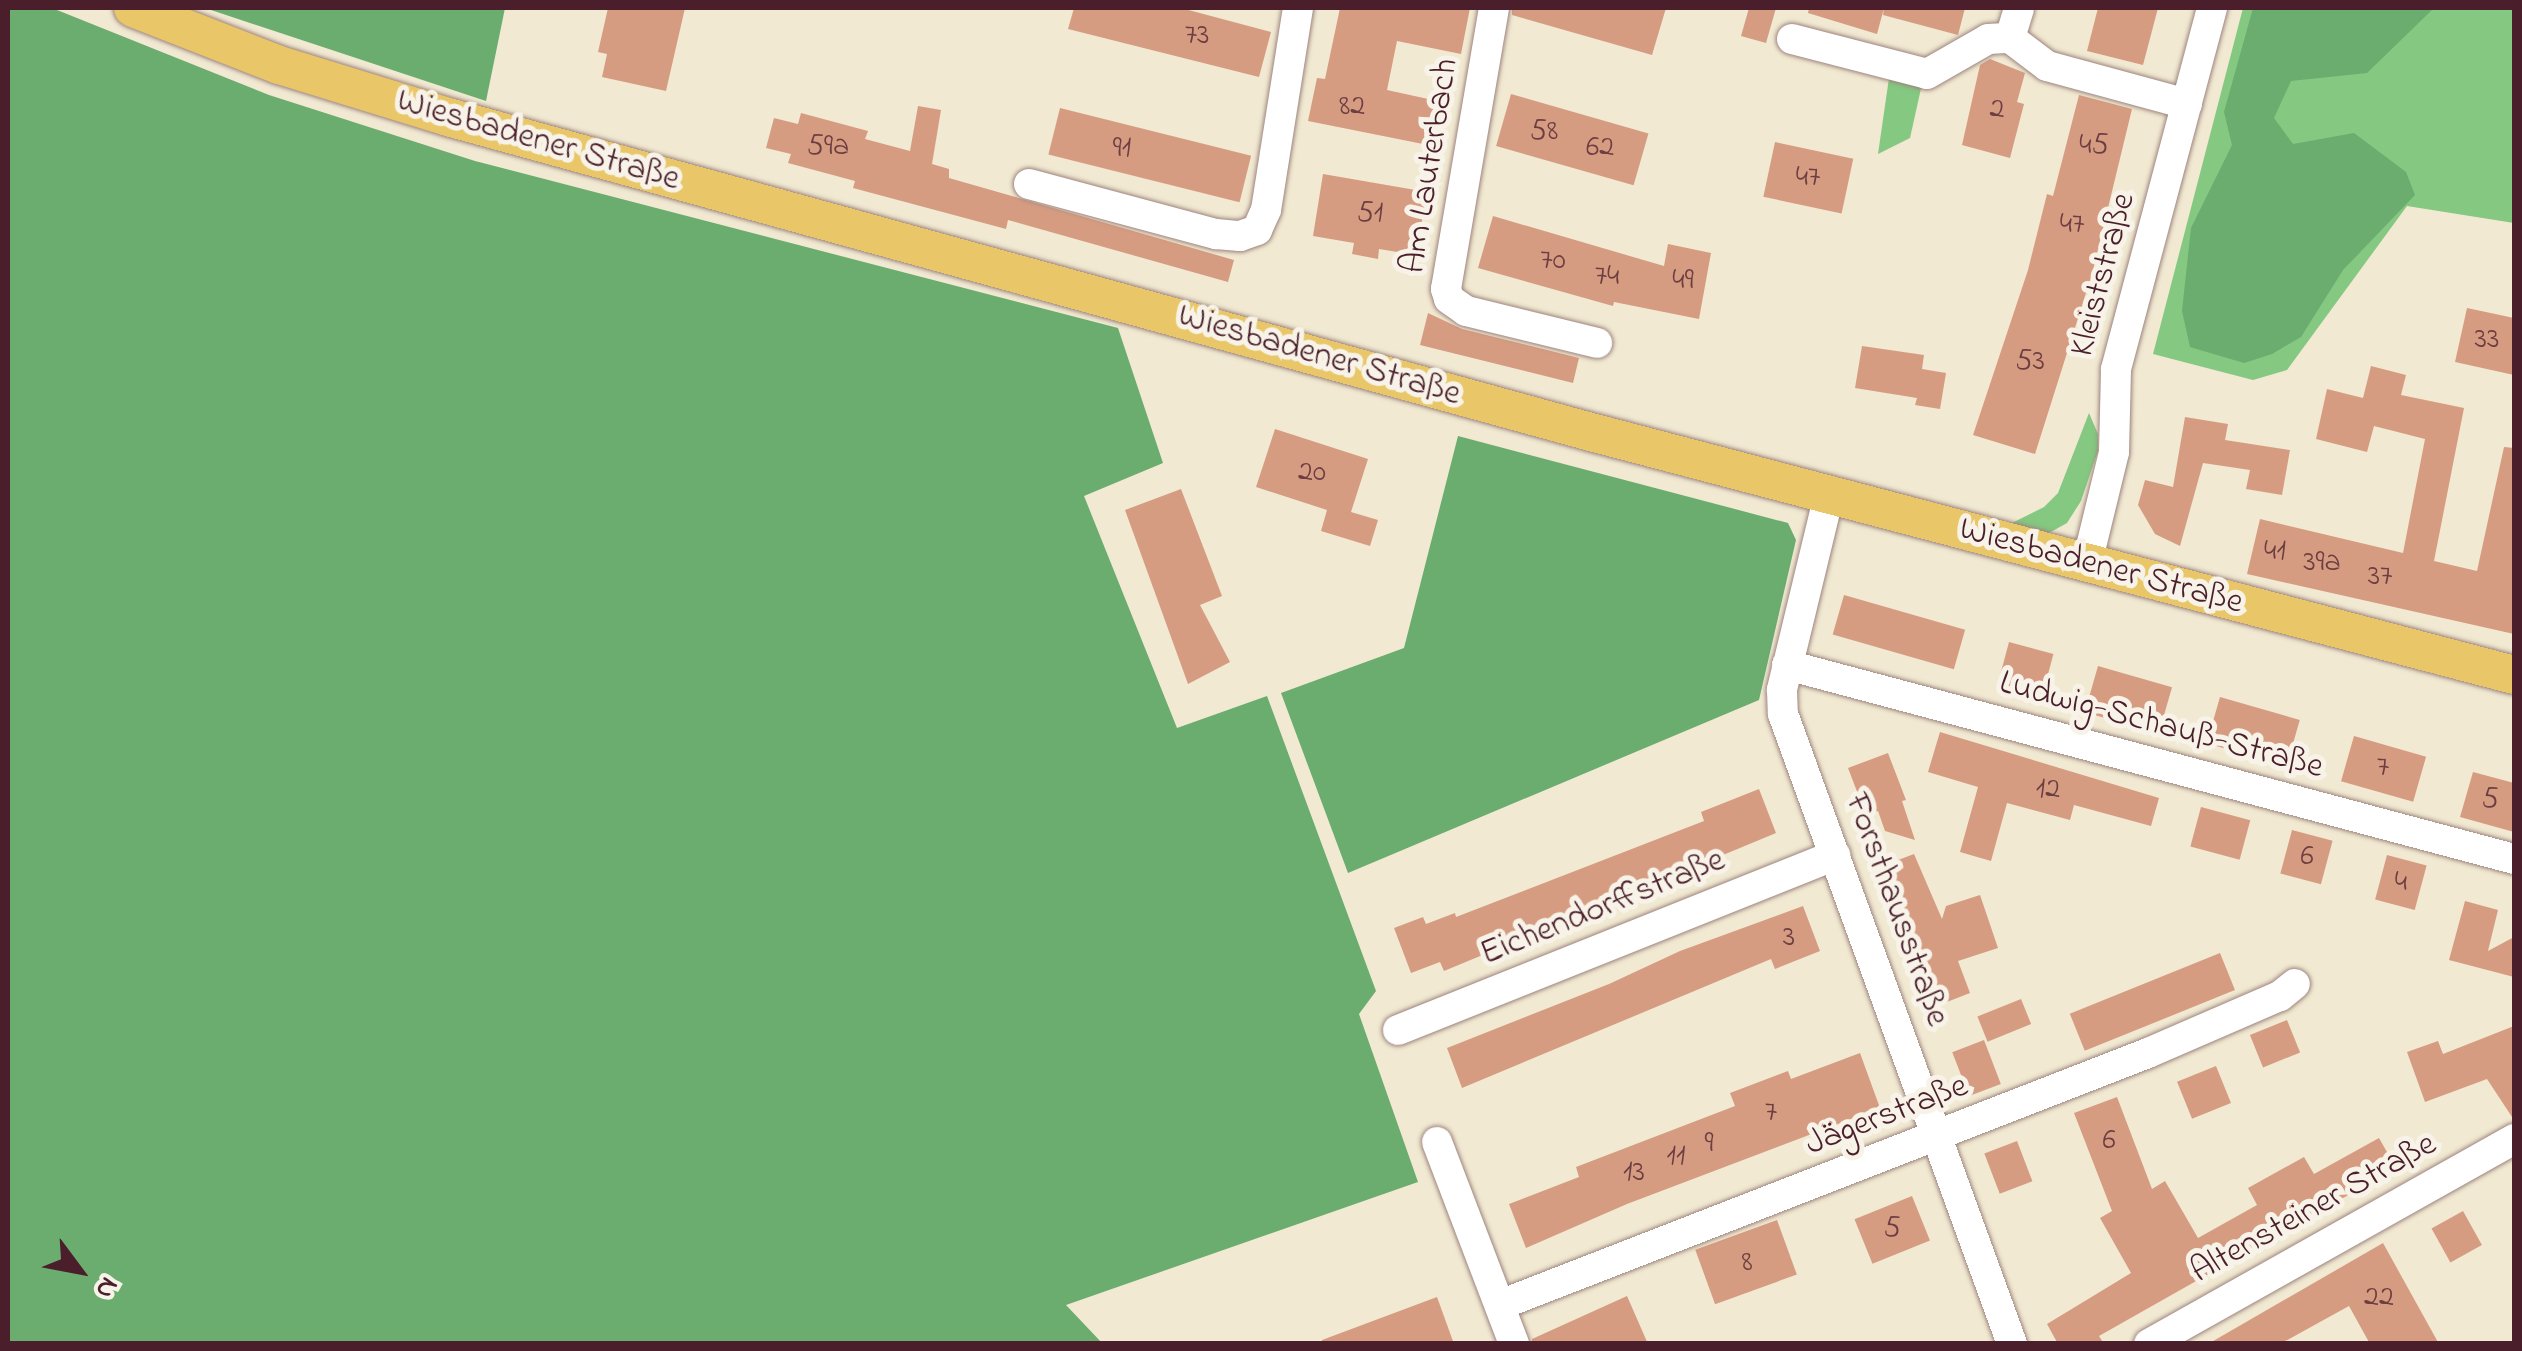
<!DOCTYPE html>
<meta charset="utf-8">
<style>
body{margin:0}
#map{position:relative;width:2522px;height:1351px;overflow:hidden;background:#f1e9d2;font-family:"Indie Flower",sans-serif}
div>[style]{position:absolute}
.green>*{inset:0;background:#84c881}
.forest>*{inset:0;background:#6bac6f}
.building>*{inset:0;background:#d69c82;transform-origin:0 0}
.roads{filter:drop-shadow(0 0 2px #9e847e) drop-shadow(0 0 2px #9e847e)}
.minor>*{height:30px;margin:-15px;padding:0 15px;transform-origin:15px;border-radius:15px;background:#fff}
.major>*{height:38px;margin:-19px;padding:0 19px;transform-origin:19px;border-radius:19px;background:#e9c769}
span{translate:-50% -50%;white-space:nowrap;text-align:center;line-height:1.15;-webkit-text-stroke:10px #f7f3e8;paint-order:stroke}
.number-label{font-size:30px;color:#6d3e41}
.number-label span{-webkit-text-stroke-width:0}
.street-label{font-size:35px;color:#4a1f2b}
.frame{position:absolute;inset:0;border:10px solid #4a1f2b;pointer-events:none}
.north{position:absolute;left:30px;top:1221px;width:100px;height:100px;-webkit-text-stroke:8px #f7f3e8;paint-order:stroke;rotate:122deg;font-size:28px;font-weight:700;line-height:40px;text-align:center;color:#4a1f2b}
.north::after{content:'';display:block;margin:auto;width:35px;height:45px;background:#4a1f2b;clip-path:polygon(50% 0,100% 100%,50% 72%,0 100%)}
</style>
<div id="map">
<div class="green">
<div style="clip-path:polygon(2243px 8px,2514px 8px,2514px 223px,2407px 206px,2287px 370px,2253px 380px,2153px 354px)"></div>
<div style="clip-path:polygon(1889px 78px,1922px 84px,1910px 138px,1878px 154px)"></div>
<div style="clip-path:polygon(2089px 413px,2098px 434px,2098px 451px,2081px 501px,2067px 523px,2049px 533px,2012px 523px,2044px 507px,2058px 493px)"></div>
</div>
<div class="forest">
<div style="clip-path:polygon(8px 8px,52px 8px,269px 95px,475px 161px,1118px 328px,1163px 463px,1084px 496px,1177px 728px,1267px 696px,1376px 991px,1359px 1014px,1418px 1182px,1066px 1305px,1102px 1343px,8px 1343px)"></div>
<div style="clip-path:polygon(205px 8px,505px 8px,486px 101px)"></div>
<div style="clip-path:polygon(2253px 8px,2434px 8px,2367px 73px,2291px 81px,2274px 118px,2293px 144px,2354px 133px,2406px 172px,2415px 195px,2343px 270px,2301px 337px,2272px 354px,2244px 363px,2190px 347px,2182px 311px,2191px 228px,2232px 145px,2224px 112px)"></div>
<div style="clip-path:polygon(1458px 436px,1788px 523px,1796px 540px,1759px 700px,1348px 873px,1281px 693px,1404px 648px)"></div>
</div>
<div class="building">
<div style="clip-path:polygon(608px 8px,685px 8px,666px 91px,602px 77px,607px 54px,598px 52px)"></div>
<div style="clip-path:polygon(1074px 8px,1181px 8px,1271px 32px,1259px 77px,1068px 29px)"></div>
<div style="clip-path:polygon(1340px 8px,1470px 8px,1461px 54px,1397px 41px,1387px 90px,1442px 102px,1433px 146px,1308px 121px,1317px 78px,1325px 79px)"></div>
<div style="clip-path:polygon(1512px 8px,1666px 8px,1652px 55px,1512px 15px)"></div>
<div style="clip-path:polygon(1749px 8px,1776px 8px,1766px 43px,1741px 36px)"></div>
<div style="clip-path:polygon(1809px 8px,1965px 8px,1958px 35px,1883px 15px,1884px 8px,1877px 34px,1808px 13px)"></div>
<div style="clip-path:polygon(2098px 8px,2158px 8px,2143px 65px,2087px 51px)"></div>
<div style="clip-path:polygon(1990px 59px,2025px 73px,2017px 102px,2024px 104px,2010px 158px,1962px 145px,1980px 65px)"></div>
<div style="left:1511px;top:94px;width:143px;height:54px;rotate:16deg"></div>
<div style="clip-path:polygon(2079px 95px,2132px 109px,2092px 274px,2035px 454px,1973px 435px,2028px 270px,2047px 194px,2053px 196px)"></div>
<div style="clip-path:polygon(918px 106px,941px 110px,932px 164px,949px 169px,949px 178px,1234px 260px,1228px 282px,1008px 220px,1006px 229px,853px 188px,855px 181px,788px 163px,791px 154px,766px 148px,774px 118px,798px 124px,801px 113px,868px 131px,865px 139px,910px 151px)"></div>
<div style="left:1060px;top:108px;width:197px;height:48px;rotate:14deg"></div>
<div style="left:1775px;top:142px;width:80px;height:56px;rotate:12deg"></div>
<div style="clip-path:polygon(1323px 174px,1427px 192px,1416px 255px,1379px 249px,1378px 259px,1352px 254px,1354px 243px,1313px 236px)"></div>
<div style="clip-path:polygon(1493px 216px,1664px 266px,1668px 244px,1711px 253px,1699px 319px,1614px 302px,1613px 306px,1478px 268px)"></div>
<div style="clip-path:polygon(2467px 308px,2514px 318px,2514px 375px,2455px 362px)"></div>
<div style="clip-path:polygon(1428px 313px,1462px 329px,1579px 358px,1573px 383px,1420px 345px)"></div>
<div style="clip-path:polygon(1862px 346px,1924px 355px,1922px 369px,1946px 373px,1940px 409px,1915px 405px,1917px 398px,1855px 388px)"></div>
<div style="clip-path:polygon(2371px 366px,2406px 375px,2401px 395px,2464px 408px,2434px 561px,2477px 571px,2504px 447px,2514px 448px,2514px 634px,2247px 574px,2260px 519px,2403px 553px,2425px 439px,2374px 426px,2367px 452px,2316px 439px,2327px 389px,2363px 398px)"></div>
<div style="clip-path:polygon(2185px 417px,2228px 424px,2225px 440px,2290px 450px,2282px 495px,2246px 489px,2250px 470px,2203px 463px,2180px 546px,2155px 534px,2138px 505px,2145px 480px,2173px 487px)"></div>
<div style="clip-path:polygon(1275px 429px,1368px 459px,1351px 512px,1378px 520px,1370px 546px,1321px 531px,1327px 510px,1256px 487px)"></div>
<div style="clip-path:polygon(1181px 489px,1222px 596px,1200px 605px,1230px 662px,1188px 684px,1125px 510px)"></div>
<div style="left:1844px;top:595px;width:126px;height:41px;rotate:16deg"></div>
<div style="left:2009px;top:642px;width:46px;height:46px;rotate:15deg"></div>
<div style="left:2098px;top:666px;width:77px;height:48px;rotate:16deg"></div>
<div style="left:2220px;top:697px;width:83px;height:48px;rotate:16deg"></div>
<div style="clip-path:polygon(1940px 732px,2159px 798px,2151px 826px,2074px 805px,2070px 820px,2007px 803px,1991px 861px,1960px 852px,1978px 787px,1928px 772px)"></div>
<div style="left:2354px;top:736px;width:75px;height:47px;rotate:16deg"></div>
<div style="clip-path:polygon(1888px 753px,1906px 800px,1902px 801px,1915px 840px,1885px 831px,1878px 811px,1866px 815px,1848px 768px)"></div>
<div style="clip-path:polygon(2473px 772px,2514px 783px,2514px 832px,2460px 817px)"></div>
<div style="clip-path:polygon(1759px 789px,1776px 833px,1444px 971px,1440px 962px,1411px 973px,1394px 928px,1423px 917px,1426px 924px,1455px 913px,1456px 917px,1704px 821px,1701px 812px)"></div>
<div style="left:2201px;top:807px;width:51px;height:41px;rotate:15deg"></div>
<div style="left:2292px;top:830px;width:42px;height:45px;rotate:15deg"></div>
<div style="clip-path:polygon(1914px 854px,1942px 919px,1946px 906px,1980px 895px,1998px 948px,1958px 961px,1970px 993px,1934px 1007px,1885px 865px)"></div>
<div style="left:2387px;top:855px;width:41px;height:46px;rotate:15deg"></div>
<div style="clip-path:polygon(2465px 901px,2498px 910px,2488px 951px,2514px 937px,2514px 977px,2449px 960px)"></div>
<div style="clip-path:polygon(1803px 906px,1820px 951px,1775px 969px,1771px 959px,1462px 1088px,1447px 1048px,1609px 984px,1680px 951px)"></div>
<div style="left:2220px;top:953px;width:40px;height:162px;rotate:68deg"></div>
<div style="left:2021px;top:999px;width:27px;height:47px;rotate:68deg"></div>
<div style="left:2287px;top:1020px;width:35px;height:40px;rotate:68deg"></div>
<div style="clip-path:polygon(2514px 1026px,2514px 1120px,2487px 1079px,2425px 1102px,2407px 1052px,2438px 1041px,2443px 1054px)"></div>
<div style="left:1984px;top:1040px;width:47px;height:34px;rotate:69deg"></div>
<div style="clip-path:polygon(1860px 1053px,1880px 1108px,1627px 1204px,1526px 1248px,1509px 1204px,1579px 1177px,1576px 1167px,1735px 1106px,1730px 1093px,1788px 1071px,1791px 1079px)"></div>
<div style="left:2216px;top:1066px;width:40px;height:42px;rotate:68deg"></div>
<div style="clip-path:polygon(2117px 1097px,2152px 1189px,2165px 1181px,2198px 1238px,2257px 1205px,2248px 1188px,2304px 1157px,2314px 1174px,2379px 1138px,2396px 1168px,2099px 1336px,2104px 1344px,2058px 1344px,2047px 1324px,2131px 1273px,2100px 1218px,2112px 1211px,2074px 1113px)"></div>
<div style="left:2017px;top:1141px;width:43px;height:35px;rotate:69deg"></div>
<div style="left:1912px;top:1196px;width:48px;height:62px;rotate:68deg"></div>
<div style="left:2463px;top:1211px;width:39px;height:36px;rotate:61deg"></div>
<div style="left:1777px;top:1220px;width:58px;height:87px;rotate:70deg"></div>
<div style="clip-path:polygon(2383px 1243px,2439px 1344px,2370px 1344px,2349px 1306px,2280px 1344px,2208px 1344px)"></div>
<div style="clip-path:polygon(1627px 1296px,1648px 1344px,1532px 1344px,1532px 1339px)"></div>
<div style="clip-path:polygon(1437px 1297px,1454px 1344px,1322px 1344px,1322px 1340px)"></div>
</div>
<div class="roads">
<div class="minor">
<div style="left:1494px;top:8px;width:285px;rotate:99.7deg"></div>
<div style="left:1446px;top:289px;width:10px;rotate:73deg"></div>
<div style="left:1449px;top:299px;width:21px;rotate:35deg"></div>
<div style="left:1466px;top:311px;width:135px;rotate:13.7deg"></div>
<div style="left:2010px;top:38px;width:31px;rotate:-73deg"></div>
<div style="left:1792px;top:39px;width:139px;rotate:14.5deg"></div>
<div style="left:1927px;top:74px;width:70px;rotate:-29.8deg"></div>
<div style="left:1988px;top:39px;width:22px;rotate:-3deg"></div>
<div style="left:2010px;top:38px;width:46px;rotate:37.1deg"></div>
<div style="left:2047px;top:66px;width:145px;rotate:15.2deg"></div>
<div style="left:1029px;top:184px;width:194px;rotate:15deg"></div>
<div style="left:1216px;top:234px;width:24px;rotate:5deg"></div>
<div style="left:1240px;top:236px;width:18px;rotate:-19deg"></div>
<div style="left:1257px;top:230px;width:22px;rotate:-66deg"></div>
<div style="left:1266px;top:210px;width:205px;rotate:-81deg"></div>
<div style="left:1829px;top:495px;width:201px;rotate:103.6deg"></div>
<div style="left:1782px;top:690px;width:24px;rotate:88deg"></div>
<div style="left:1783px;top:714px;width:670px;rotate:70.02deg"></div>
<div style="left:2087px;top:563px;width:114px;rotate:-76.3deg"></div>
<div style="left:2114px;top:452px;width:83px;rotate:-88.6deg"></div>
<div style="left:2116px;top:369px;width:374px;rotate:-75.1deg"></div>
<div style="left:1787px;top:665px;width:752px;rotate:14.94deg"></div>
<div style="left:1398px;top:1030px;width:471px;rotate:-21.8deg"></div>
<div style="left:1437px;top:1142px;width:216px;rotate:69.1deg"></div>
<div style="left:1500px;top:1305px;width:695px;rotate:-21.25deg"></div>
<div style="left:2148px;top:1053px;width:144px;rotate:-23.4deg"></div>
<div style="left:2280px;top:996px;width:19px;rotate:-39deg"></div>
<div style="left:2149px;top:1344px;width:419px;rotate:-29.3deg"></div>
</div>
<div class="major">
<div style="left:133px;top:8px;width:157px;rotate:21.3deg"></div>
<div style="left:279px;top:65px;width:177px;rotate:17.1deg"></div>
<div style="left:448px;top:117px;width:1186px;rotate:15.41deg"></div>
<div style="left:1591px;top:432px;width:954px;rotate:14.75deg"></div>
</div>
</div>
<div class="number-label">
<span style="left:1197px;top:36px">73</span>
<span style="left:1352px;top:107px">82</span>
<span style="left:1997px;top:110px">2</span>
<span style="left:1544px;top:132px">58</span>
<span style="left:2094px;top:146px">45</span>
<span style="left:828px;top:147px">59a</span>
<span style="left:1600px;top:148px">62</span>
<span style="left:1122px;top:149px">91</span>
<span style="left:1808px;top:178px">47</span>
<span style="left:1370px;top:214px">51</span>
<span style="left:2072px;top:225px">47</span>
<span style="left:1553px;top:261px">70</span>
<span style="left:1607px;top:277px">74</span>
<span style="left:1683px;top:281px">49</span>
<span style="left:2487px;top:340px">33</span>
<span style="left:2030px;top:362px">53</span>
<span style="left:1312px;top:473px">20</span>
<span style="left:2275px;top:552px">41</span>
<span style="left:2322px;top:563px">39a</span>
<span style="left:2380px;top:577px">37</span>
<span style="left:2383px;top:768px">7</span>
<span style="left:2048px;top:790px">12</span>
<span style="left:2490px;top:800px">5</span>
<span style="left:2307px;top:857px">6</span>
<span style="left:2401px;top:883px">4</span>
<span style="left:1789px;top:938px">3</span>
<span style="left:1771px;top:1113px">7</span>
<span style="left:2109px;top:1141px">6</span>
<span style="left:1709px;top:1144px">9</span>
<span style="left:1676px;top:1157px">11</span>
<span style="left:1634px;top:1173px">13</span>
<span style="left:1892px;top:1229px">5</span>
<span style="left:1747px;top:1263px">8</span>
<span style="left:2379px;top:1298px">22</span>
</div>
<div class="street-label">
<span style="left:538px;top:141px;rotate:16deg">Wiesbadener Straße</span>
<span style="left:1431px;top:166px;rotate:-81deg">Am Lauterbach</span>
<span style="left:2104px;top:275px;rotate:-75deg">Kleiststraße</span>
<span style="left:1319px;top:356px;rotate:16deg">Wiesbadener Straße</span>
<span style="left:2101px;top:567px;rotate:15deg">Wiesbadener Straße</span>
<span style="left:2161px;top:726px;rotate:15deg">Ludwig-Schauß-Straße</span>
<span style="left:1603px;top:908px;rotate:-22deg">Eichendorffstraße</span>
<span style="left:1896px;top:910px;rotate:70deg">Forsthausstraße</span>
<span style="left:1887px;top:1116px;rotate:-21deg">Jägerstraße</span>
<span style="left:2314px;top:1209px;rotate:-29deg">Altensteiner Straße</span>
</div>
<div class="frame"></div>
<div class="north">N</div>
</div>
